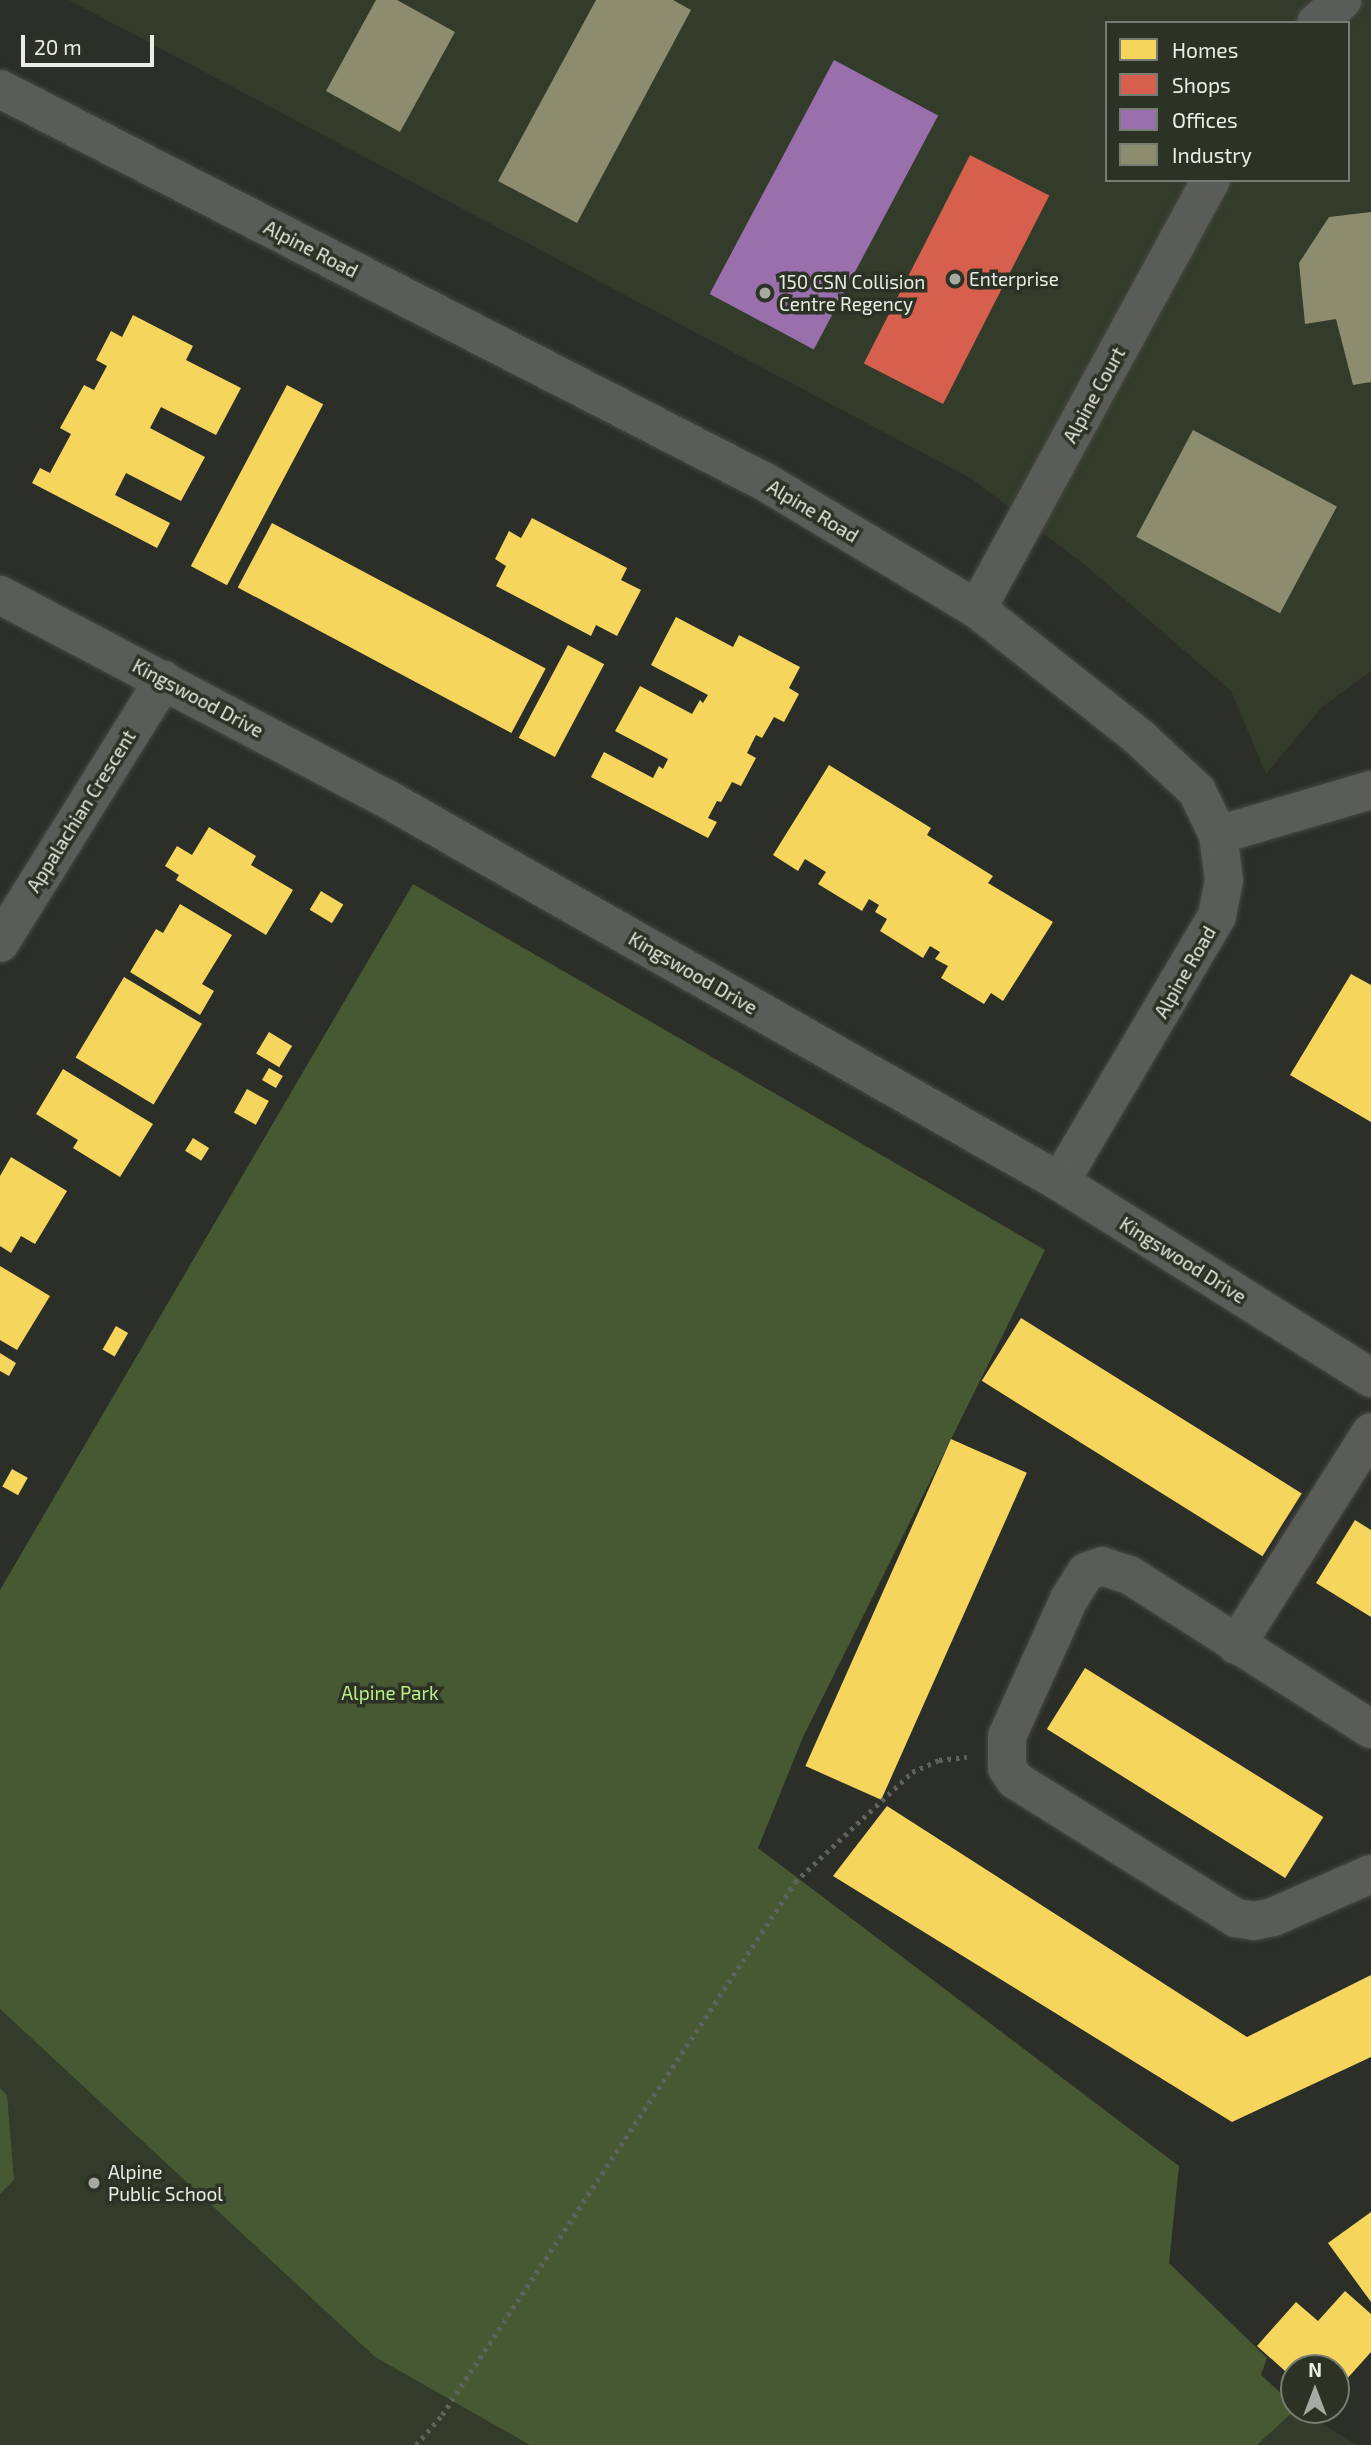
<!DOCTYPE html>
<style>
body{margin:0}
#map{position:relative;width:1371px;height:2445px;overflow:hidden;background:#2c2f28;font-family:"Exo 2",sans-serif}
div>[style]{position:absolute}
.built>*{inset:0;background:#333b2a}
.green>*{inset:0;background:#475932}
.homes>*{inset:0;background:#f6d55c;transform-origin:0 0}
.shops>*{inset:0;background:#d6604d;transform-origin:0 0}
.offices>*{inset:0;background:#9970ab;transform-origin:0 0}
.industry>*{inset:0;background:#8c8c6e;transform-origin:0 0}
.path>*{height:4.5px;margin-top:-2.25px;transform-origin:0;background:repeating-linear-gradient(90deg,#60625e 0 3.5px,transparent 0 8.5px)}
.roads{filter:drop-shadow(0 0 2px #474a44) drop-shadow(0 0 2px #474a44)}
.minor>*{height:38px;margin:-19px;padding:0 19px;transform-origin:19px;border-radius:19px;background:#5a5d57}
.dots>*{width:19px;height:19px;translate:-50% -50%;box-sizing:border-box;border:4px solid #2c3225;border-radius:50%}
span{translate:-50% -50%;white-space:nowrap;text-align:center;line-height:1.15;-webkit-text-stroke:7px #2c3225;paint-order:stroke}
.street-label{font-size:19px;color:#e8ede5}
.poi-label{font-size:19px;color:#e8ede5}
.left{translate:0 -50%;text-align:left}
.park-label{font-size:19px;color:#bcee83}
.legend{position:absolute;left:1105px;top:21px;width:245px;height:161px;box-sizing:border-box;background:#2c3225;border:2px solid #777d72;margin:0;padding:9px 12px;list-style:none;font-size:21px;color:#e8ede5}
.legend li{display:flex;align-items:center;gap:14px;height:35px}
.legend b{width:35px;border:2px solid #777d72}
.north{position:absolute;left:1280px;top:2354px;width:70px;height:70px;box-sizing:border-box;background:#2c3225;border:2px solid #777d72;border-radius:50%;rotate:0deg;font-size:19px;font-weight:700;line-height:28px;text-align:center;color:#e8ede5}
.north::after{content:'';display:block;margin:auto;width:24px;height:32px;background:#a6aaa3;clip-path:polygon(50% 0,100% 100%,50% 72%,0 100%)}
.scale{position:absolute;left:21px;top:35px;width:133px;height:32px;box-sizing:border-box;border:4px solid #e8ede5;border-top:0;padding-left:9px;font-size:21px;line-height:24px;white-space:nowrap;color:#e8ede5;-webkit-text-stroke:5px #2c3225;paint-order:stroke}
</style>
<div id="map">
<div class="built">
<div style="clip-path:polygon(evenodd,69px 0,1371px 0,1371px 671px,1322px 707px,1266px 774px,1231px 691px,1085px 565px,972px 479px,69px 0,1107px 23px,1348px 23px,1348px 180px,1107px 180px,1107px 23px)"></div>
<div style="clip-path:polygon(0 2009px,375px 2357px,530px 2445px,0 2445px)"></div>
<div style="clip-path:polygon(1295px 2410px,1300px 2410px,1357px 2445px,1257px 2445px)"></div>
</div>
<div class="green">
<div style="clip-path:polygon(413px 884px,1045px 1250px,803px 1737px,758px 1848px,1179px 2166px,1169px 2263px,1267px 2358px,1261px 2375px,1294px 2405px,1295px 2410px,1257px 2445px,530px 2445px,375px 2357px,0 2009px,0 1590px)"></div>
<div style="clip-path:polygon(0 2088px,7px 2095px,14px 2180px,0 2194px)"></div>
</div>
<div class="homes">
<div style="clip-path:polygon(133px 315px,193px 346px,186px 360px,241px 388px,216px 435px,161px 407px,150px 428px,205px 457px,181px 501px,126px 473px,115px 495px,170px 523px,157px 548px,32px 483px,40px 468px,50px 473px,71px 434px,60px 428px,84px 385px,94px 390px,107px 366px,96px 360px,111px 331px,122px 337px)"></div>
<div style="left:287px;top:385px;width:41px;height:205px;rotate:28deg"></div>
<div style="clip-path:polygon(532px 518px,627px 568px,621px 580px,641px 590px,617px 636px,596px 625px,591px 636px,496px 586px,506px 566px,495px 559px,509px 531px,521px 538px)"></div>
<div style="left:272px;top:523px;width:310px;height:73px;rotate:28deg"></div>
<div style="clip-path:polygon(676px 617px,733px 647px,739px 635px,800px 667px,789px 688px,799px 694px,784px 722px,774px 717px,762px 738px,756px 735px,747px 753px,756px 758px,741px 786px,732px 782px,721px 802px,717px 801px,708px 818px,717px 822px,708px 838px,591px 777px,604px 752px,653px 778px,659px 766px,663px 769px,668px 759px,615px 731px,640px 686px,692px 714px,700px 700px,703px 703px,708px 695px,651px 665px)"></div>
<div style="left:568px;top:645px;width:41px;height:105px;rotate:28deg"></div>
<div style="clip-path:polygon(829px 765px,931px 828px,927px 835px,993px 876px,988px 883px,1053px 922px,1003px 1001px,991px 993px,984px 1004px,941px 978px,948px 966px,935px 959px,940px 952px,930px 946px,923px 958px,880px 931px,887px 919px,875px 912px,879px 905px,869px 899px,862px 911px,818px 884px,826px 872px,805px 859px,798px 871px,773px 855px)"></div>
<div style="clip-path:polygon(209px 827px,256px 856px,251px 865px,293px 890px,266px 935px,176px 880px,179px 875px,165px 866px,177px 846px,192px 855px)"></div>
<div style="left:321px;top:891px;width:26px;height:22px;rotate:31deg"></div>
<div style="clip-path:polygon(180px 904px,232px 935px,202px 984px,214px 991px,200px 1015px,130px 972px,156px 929px,163px 933px)"></div>
<div style="clip-path:polygon(1351px 974px,1371px 985px,1371px 1122px,1290px 1075px)"></div>
<div style="left:124px;top:977px;width:91px;height:94px;rotate:31deg"></div>
<div style="left:269px;top:1032px;width:27px;height:25px;rotate:31deg"></div>
<div style="left:269px;top:1068px;width:16px;height:14px;rotate:30deg"></div>
<div style="clip-path:polygon(63px 1069px,153px 1124px,120px 1177px,73px 1148px,78px 1140px,36px 1114px)"></div>
<div style="left:247px;top:1089px;width:25px;height:27px;rotate:29deg"></div>
<div style="left:193px;top:1138px;width:19px;height:15px;rotate:32deg"></div>
<div style="clip-path:polygon(11px 1157px,67px 1191px,35px 1244px,21px 1236px,11px 1253px,0 1246px,0 1176px)"></div>
<div style="clip-path:polygon(0 1266px,50px 1296px,17px 1350px,0 1340px)"></div>
<div style="left:1021px;top:1318px;width:331px;height:74px;rotate:32deg"></div>
<div style="left:116px;top:1326px;width:14px;height:27px;rotate:30deg"></div>
<div style="clip-path:polygon(0 1353px,16px 1363px,9px 1376px,0 1371px)"></div>
<div style="left:951px;top:1439px;width:83px;height:358px;rotate:24deg"></div>
<div style="left:12px;top:1469px;width:18px;height:20px;rotate:29deg"></div>
<div style="clip-path:polygon(1355px 1520px,1371px 1530px,1371px 1617px,1316px 1583px)"></div>
<div style="left:1085px;top:1668px;width:281px;height:72px;rotate:32deg"></div>
<div style="clip-path:polygon(887px 1806px,1247px 2037px,1371px 1975px,1371px 2057px,1232px 2122px,833px 1876px)"></div>
<div style="clip-path:polygon(1371px 2212px,1371px 2302px,1328px 2243px)"></div>
<div style="clip-path:polygon(1345px 2291px,1371px 2314px,1371px 2352px,1336px 2391px,1336px 2368px,1294px 2368px,1294px 2379px,1257px 2346px,1296px 2302px,1318px 2321px)"></div>
</div>
<div class="shops">
<div style="left:970px;top:155px;width:89px;height:234px;rotate:27deg"></div>
</div>
<div class="offices">
<div style="left:834px;top:60px;width:118px;height:265px;rotate:28deg"></div>
</div>
<div class="industry">
<div style="clip-path:polygon(376px 0,397px 0,455px 32px,400px 132px,326px 91px)"></div>
<div style="clip-path:polygon(596px 0,673px 0,691px 10px,577px 223px,498px 181px)"></div>
<div style="clip-path:polygon(1371px 212px,1371px 382px,1353px 385px,1336px 319px,1305px 324px,1299px 263px,1329px 217px)"></div>
<div style="left:1193px;top:430px;width:163px;height:121px;rotate:28deg"></div>
</div>
<div class="path">
<div style="left:416px;top:2445px;width:40px;rotate:-49deg"></div>
<div style="left:442px;top:2415px;width:639px;rotate:-56.48deg"></div>
<div style="left:795px;top:1882px;width:161px;rotate:-43.2deg"></div>
<div style="left:912px;top:1772px;width:30px;rotate:-24deg"></div>
<div style="left:939px;top:1760px;width:28px;rotate:-6deg"></div>
</div>
<div class="roads">
<div class="minor">
<div style="left:1316px;top:23px;width:35px;rotate:-41deg"></div>
<div style="left:0;top:89px;width:862px;rotate:27.19deg"></div>
<div style="left:767px;top:483px;width:245px;rotate:31deg"></div>
<div style="left:977px;top:609px;width:206px;rotate:38.3deg"></div>
<div style="left:1139px;top:737px;width:79px;rotate:43deg"></div>
<div style="left:1197px;top:791px;width:49px;rotate:64.5deg"></div>
<div style="left:1218px;top:835px;width:45px;rotate:82.4deg"></div>
<div style="left:1224px;top:880px;width:37px;rotate:101deg"></div>
<div style="left:1217px;top:916px;width:309px;rotate:120.6deg"></div>
<div style="left:0;top:595px;width:440px;rotate:27.8deg"></div>
<div style="left:389px;top:800px;width:772px;rotate:29.65deg"></div>
<div style="left:1060px;top:1182px;width:368px;rotate:32.2deg"></div>
<div style="left:977px;top:609px;width:489px;rotate:-61.4deg"></div>
<div style="left:1218px;top:835px;width:159px;rotate:-16.4deg"></div>
<div style="left:0;top:943px;width:310px;rotate:-58.1deg"></div>
<div style="left:1236px;top:1645px;width:252px;rotate:-57.6deg"></div>
<div style="left:1371px;top:1729px;width:287px;rotate:-147.5deg"></div>
<div style="left:1129px;top:1575px;width:28px;rotate:-162deg"></div>
<div style="left:1102px;top:1566px;width:17px;rotate:159deg"></div>
<div style="left:1086px;top:1572px;width:32px;rotate:122deg"></div>
<div style="left:1069px;top:1599px;width:150px;rotate:114.3deg"></div>
<div style="left:1007px;top:1736px;width:32px;rotate:90deg"></div>
<div style="left:1007px;top:1768px;width:14px;rotate:56deg"></div>
<div style="left:1015px;top:1780px;width:261px;rotate:32deg"></div>
<div style="left:1236px;top:1918px;width:18px;rotate:9deg"></div>
<div style="left:1254px;top:1921px;width:19px;rotate:-12deg"></div>
<div style="left:1273px;top:1917px;width:107px;rotate:-23.7deg"></div>
</div>
</div>
<div class="dots">
<div style="left:955px;top:279px;background:#a6aaa3"></div>
<div style="left:765px;top:293px;background:#a6aaa3"></div>
<div style="left:94px;top:2183px;background:#a6aaa3"></div>
</div>
<div class="street-label">
<span style="left:311px;top:249px;rotate:27deg">Alpine Road</span>
<span style="left:1094px;top:395px;rotate:-61deg">Alpine Court</span>
<span style="left:813px;top:511px;rotate:31deg">Alpine Road</span>
<span style="left:198px;top:698px;rotate:28deg">Kingswood Drive</span>
<span style="left:81px;top:811px;rotate:-58deg">Appalachian Crescent</span>
<span style="left:1185px;top:972px;rotate:-60deg">Alpine Road</span>
<span style="left:693px;top:973px;rotate:30deg">Kingswood Drive</span>
<span style="left:1183px;top:1260px;rotate:32deg">Kingswood Drive</span>
</div>
<div class="poi-label">
<span class="left" style="left:969px;top:279px">Enterprise</span>
<span class="left" style="left:779px;top:293px">150 CSN Collision<br>Centre Regency</span>
<span class="left" style="left:108px;top:2183px">Alpine<br>Public School</span>
</div>
<div class="park-label">
<span style="left:390px;top:1693px">Alpine Park</span>
</div>
<ul class="legend">
<li><b style="height:19px;background:#f6d55c"></b>Homes</li>
<li><b style="height:19px;background:#d6604d"></b>Shops</li>
<li><b style="height:19px;background:#9970ab"></b>Offices</li>
<li><b style="height:19px;background:#8c8c6e"></b>Industry</li>
</ul>
<div class="north">N</div>
<div class="scale">20 m</div>
</div>
